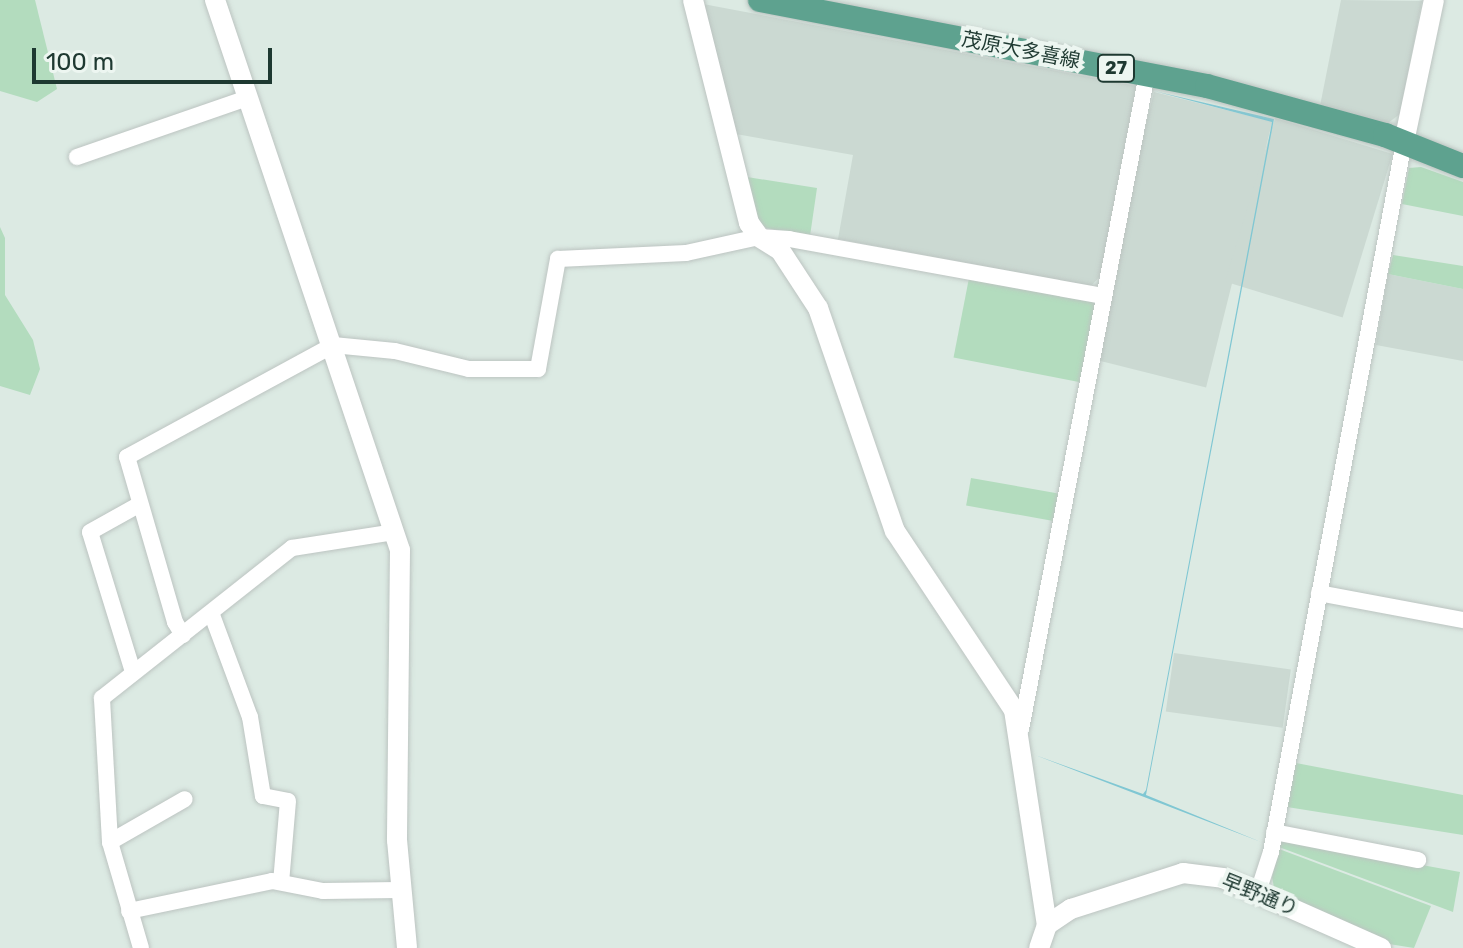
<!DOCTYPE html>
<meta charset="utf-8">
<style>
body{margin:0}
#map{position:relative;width:1463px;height:948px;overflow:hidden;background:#dceae3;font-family:Rubik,"Noto Sans JP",sans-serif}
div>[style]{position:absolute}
.built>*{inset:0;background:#cbd9d2;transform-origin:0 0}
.green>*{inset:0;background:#b3dcbe;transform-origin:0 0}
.water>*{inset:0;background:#80c7d3}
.roads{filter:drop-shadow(0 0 2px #bcc4c1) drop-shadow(0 0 2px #bcc4c1)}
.minor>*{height:16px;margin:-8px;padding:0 8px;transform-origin:8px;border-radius:8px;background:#fff}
.tertiary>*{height:20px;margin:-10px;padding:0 10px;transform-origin:10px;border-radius:10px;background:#fff}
.primary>*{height:24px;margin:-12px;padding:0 12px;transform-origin:12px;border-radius:12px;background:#5ea28f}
span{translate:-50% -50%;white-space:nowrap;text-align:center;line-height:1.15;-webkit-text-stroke:8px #edf6f1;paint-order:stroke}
.shield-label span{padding:2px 6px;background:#edf6f1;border:2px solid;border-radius:6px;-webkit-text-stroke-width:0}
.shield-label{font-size:18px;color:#1e3931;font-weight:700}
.street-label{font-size:20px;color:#1e3931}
.scale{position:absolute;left:32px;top:48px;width:240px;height:36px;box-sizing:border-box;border:4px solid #1e3931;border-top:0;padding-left:10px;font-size:24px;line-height:28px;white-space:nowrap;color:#1e3931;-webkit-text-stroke:6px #edf6f1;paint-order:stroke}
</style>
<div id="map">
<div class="built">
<div style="clip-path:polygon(1341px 0,1422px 1px,1400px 114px,1384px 126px,1320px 106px)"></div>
<div style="clip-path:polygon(703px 4px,1136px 86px,1101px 275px,1091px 286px,838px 239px,853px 155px,736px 134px)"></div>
<div style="left:1154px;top:92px;width:122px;height:274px;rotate:14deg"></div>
<div style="left:1275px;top:118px;width:123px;height:171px;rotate:17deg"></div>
<div style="clip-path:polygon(1388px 274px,1463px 289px,1463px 361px,1376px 345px)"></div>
<div style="left:1174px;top:653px;width:118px;height:59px;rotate:8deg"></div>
</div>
<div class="green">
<div style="clip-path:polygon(0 0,35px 0,57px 89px,37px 102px,0 91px)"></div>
<div style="clip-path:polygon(1421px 167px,1463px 182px,1463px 216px,1402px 204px,1409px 168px)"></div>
<div style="clip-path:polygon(747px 177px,817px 188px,810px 236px,766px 228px,759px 222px)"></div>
<div style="clip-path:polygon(0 227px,5px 238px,5px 295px,33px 340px,40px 369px,30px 395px,0 386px)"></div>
<div style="clip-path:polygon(1393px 255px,1463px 266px,1463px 289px,1388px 274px)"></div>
<div style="left:969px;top:278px;width:129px;height:81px;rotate:11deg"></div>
<div style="left:971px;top:478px;width:90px;height:28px;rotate:10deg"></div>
<div style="clip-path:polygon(1296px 763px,1463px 795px,1463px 835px,1287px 807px)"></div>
<div style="clip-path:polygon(1281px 839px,1460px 872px,1453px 912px,1279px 847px)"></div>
<div style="clip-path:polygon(1279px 849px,1431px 906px,1414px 948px,1389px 944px,1275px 893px,1272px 877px)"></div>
</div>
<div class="water">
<div style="clip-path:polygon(1154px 91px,1274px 119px,1146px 795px,1261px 842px,1035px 755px,1143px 794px,1146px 790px,1272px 122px)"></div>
</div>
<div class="roads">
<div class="minor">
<div style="left:77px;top:157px;width:180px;rotate:-19.1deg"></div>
<div style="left:1319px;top:593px;width:147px;rotate:10.6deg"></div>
<div style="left:212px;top:615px;width:109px;rotate:69.6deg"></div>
<div style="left:250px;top:717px;width:80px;rotate:80.7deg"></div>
<div style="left:263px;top:796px;width:25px;rotate:11deg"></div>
<div style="left:288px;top:801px;width:81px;rotate:94.9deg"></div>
<div style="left:183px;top:635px;width:15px;rotate:-122deg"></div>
<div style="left:175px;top:622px;width:172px;rotate:-106.2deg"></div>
<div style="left:127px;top:457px;width:234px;rotate:-28.5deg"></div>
<div style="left:333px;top:345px;width:62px;rotate:5.5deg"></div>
<div style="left:395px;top:351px;width:76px;rotate:13.7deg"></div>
<div style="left:469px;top:369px;width:69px"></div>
<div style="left:538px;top:369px;width:112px;rotate:-79.7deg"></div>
<div style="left:558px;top:259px;width:128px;rotate:-2.7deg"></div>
<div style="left:686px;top:253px;width:75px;rotate:-12.4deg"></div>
<div style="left:759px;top:237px;width:30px;rotate:4deg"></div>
<div style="left:789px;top:239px;width:320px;rotate:10.3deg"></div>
<div style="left:133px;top:672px;width:146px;rotate:-107.1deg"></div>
<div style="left:90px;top:532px;width:57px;rotate:-29.2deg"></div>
<div style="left:1021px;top:729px;width:667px;rotate:-79.11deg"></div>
<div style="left:1274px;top:832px;width:147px;rotate:11deg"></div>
<div style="left:110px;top:842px;width:86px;rotate:-29.8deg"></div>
<div style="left:1258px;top:892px;width:42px;rotate:-72deg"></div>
<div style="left:1271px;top:852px;width:722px;rotate:-79.39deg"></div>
<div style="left:129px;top:911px;width:146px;rotate:-11.8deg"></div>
<div style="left:272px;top:881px;width:52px;rotate:11.1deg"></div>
<div style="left:323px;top:891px;width:76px;rotate:-0.8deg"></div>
<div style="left:141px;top:948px;width:110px;rotate:-106.3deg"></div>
<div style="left:110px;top:842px;width:144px;rotate:-93.2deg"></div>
<div style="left:102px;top:698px;width:242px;rotate:-38.3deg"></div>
<div style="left:292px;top:548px;width:103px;rotate:-8.9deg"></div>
</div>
<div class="tertiary">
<div style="left:215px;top:0;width:580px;rotate:71.41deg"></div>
<div style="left:400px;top:550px;width:290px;rotate:90.6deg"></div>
<div style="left:397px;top:840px;width:108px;rotate:84.7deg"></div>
<div style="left:693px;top:0;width:230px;rotate:75.9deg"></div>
<div style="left:749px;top:223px;width:17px;rotate:54deg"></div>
<div style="left:759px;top:237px;width:25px;rotate:32deg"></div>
<div style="left:780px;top:250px;width:69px;rotate:56.8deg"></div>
<div style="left:818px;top:308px;width:236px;rotate:71deg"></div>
<div style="left:895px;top:531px;width:215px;rotate:56.4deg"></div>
<div style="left:1014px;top:710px;width:218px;rotate:81.3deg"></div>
<div style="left:1047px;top:925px;width:24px;rotate:109deg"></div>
<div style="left:1404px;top:142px;width:145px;rotate:-78.1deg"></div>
<div style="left:1047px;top:925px;width:29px;rotate:-34deg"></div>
<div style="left:1071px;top:909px;width:118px;rotate:-17.8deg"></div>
<div style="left:1183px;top:873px;width:40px;rotate:7.1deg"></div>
<div style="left:1223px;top:878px;width:173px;rotate:23.9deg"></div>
</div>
<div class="primary">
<div style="left:760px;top:0;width:455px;rotate:10.9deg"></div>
<div style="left:1207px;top:86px;width:185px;rotate:15.4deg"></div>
<div style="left:1385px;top:135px;width:84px;rotate:21.7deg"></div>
</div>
</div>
<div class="shield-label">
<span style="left:1116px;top:68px">27</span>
</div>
<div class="street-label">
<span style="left:1021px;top:50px;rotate:11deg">茂原大多喜線</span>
<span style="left:1260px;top:895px;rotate:22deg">早野通り</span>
</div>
<div class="scale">100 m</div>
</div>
